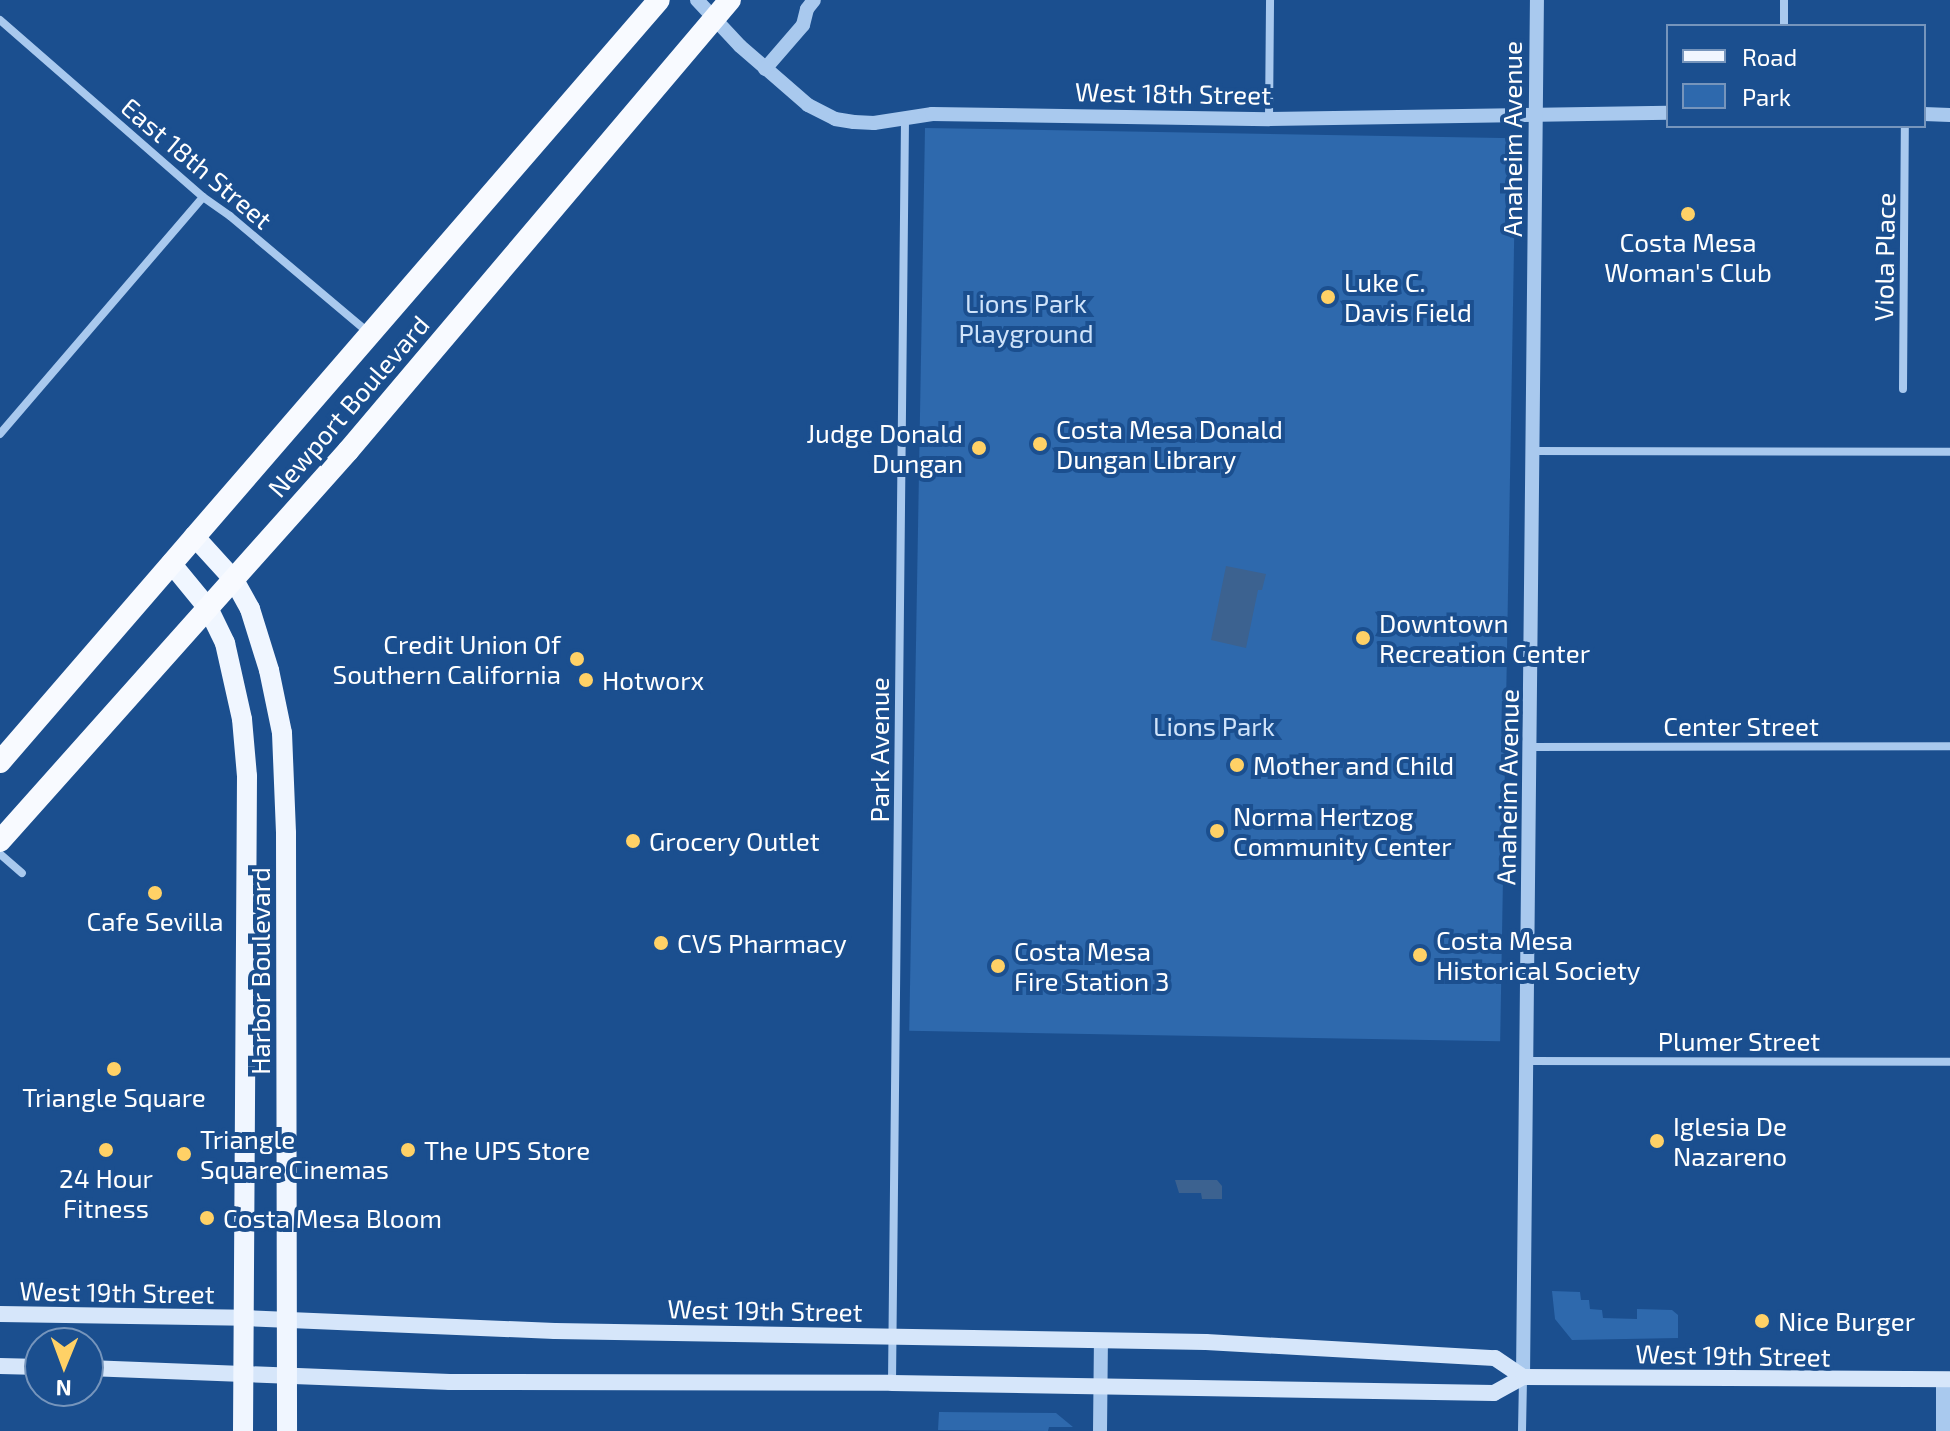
<!DOCTYPE html>
<style>
body{margin:0}
#map{position:relative;width:1950px;height:1431px;overflow:hidden;background:#1b4f8f;font-family:"Exo 2",sans-serif}
div>[style]{position:absolute}
.green>*{inset:0;background:#2e69ad;transform-origin:0 0}
.water>*{inset:0;background:#3c6290}
.minor>*{height:8px;margin:-4px;padding:0 4px;transform-origin:4px;border-radius:4px;background:#a9c9ee}
.tertiary>*{height:14px;margin:-7px;padding:0 7px;transform-origin:7px;border-radius:7px;background:#a9c9ee}
.secondary>*{height:16px;margin:-8px;padding:0 8px;transform-origin:8px;border-radius:8px;background:#d6e6fa}
.primary>*{height:20px;margin:-10px;padding:0 10px;transform-origin:10px;border-radius:10px;background:#f0f6ff}
.trunk>*{height:22px;margin:-11px;padding:0 11px;transform-origin:11px;border-radius:11px;background:#f8faff}
.dots>*{width:22px;height:22px;translate:-50% -50%;box-sizing:border-box;border:4px solid #1b4f8f;border-radius:50%}
span{translate:-50% -50%;white-space:nowrap;text-align:center;line-height:1.15;-webkit-text-stroke:8px #1b4f8f;paint-order:stroke}
.street-label{font-size:26px;color:#fff}
.poi-label{font-size:26px;color:#fff}
.left{translate:0 -50%;text-align:left}
.right{translate:-100% -50%;text-align:right}
.park-label{font-size:26px;color:#cfe3fa}
.legend{position:absolute;left:1666px;top:24px;width:260px;height:104px;box-sizing:border-box;background:#1b4f8f;border:2px solid #7695bc;margin:0;padding:10px 14px;list-style:none;font-size:24px;color:#fff}
.legend li{display:flex;align-items:center;gap:16px;height:40px}
.legend b{width:40px;border:2px solid #7695bc}
.north{position:absolute;left:24px;top:1327px;width:80px;height:80px;box-sizing:border-box;background:#1b4f8f;border:2px solid #7695bc;border-radius:50%;rotate:181deg;font-size:22px;font-weight:700;line-height:32px;text-align:center;color:#fff}
.north::after{content:'';display:block;margin:auto;width:28px;height:36px;background:#ffd166;clip-path:polygon(50% 0,100% 100%,50% 72%,0 100%)}
</style>
<div id="map">
<div class="green">
<div style="left:925px;top:128px;width:591px;height:903px;rotate:1deg"></div>
<div style="clip-path:polygon(1552px 1291px,1580px 1292px,1581px 1300px,1589px 1300px,1590px 1309px,1602px 1310px,1603px 1318px,1637px 1319px,1637px 1309px,1672px 1310px,1678px 1315px,1678px 1338px,1572px 1340px,1555px 1319px)"></div>
<div style="clip-path:polygon(939px 1412px,1056px 1413px,1073px 1427px,1049px 1427px,1048px 1431px,938px 1430px)"></div>
</div>
<div class="water">
<div style="clip-path:polygon(1226px 566px,1266px 574px,1262px 590px,1258px 590px,1246px 648px,1211px 640px)"></div>
<div style="clip-path:polygon(1175px 1180px,1217px 1180px,1222px 1186px,1222px 1199px,1202px 1199px,1201px 1193px,1179px 1193px)"></div>
</div>
<div class="minor">
<div style="left:0;top:20px;width:269px;rotate:41.1deg"></div>
<div style="left:203px;top:197px;width:33px;rotate:35deg"></div>
<div style="left:230px;top:216px;width:182px;rotate:40.1deg"></div>
<div style="left:1784px;top:26px;width:26px;rotate:-90deg"></div>
<div style="left:1269px;top:119px;width:119px;rotate:-89.5deg"></div>
<div style="left:1903px;top:389px;width:263px;rotate:-89.6deg"></div>
<div style="left:0;top:434px;width:312px;rotate:-49.4deg"></div>
<div style="left:1533px;top:451px;width:417px;rotate:0.1deg"></div>
<div style="left:1531px;top:747px;width:419px;rotate:-0.1deg"></div>
<div style="left:0;top:854px;width:29px;rotate:41deg"></div>
<div style="left:1528px;top:1061px;width:422px;rotate:0.1deg"></div>
<div style="left:892px;top:1382px;width:1264px;rotate:-89.41deg"></div>
<div style="left:1522px;top:1431px;width:54px;rotate:-88.9deg"></div>
</div>
<div class="tertiary">
<div style="left:697px;top:0;width:63px;rotate:46.9deg"></div>
<div style="left:740px;top:46px;width:90px;rotate:40.9deg"></div>
<div style="left:808px;top:105px;width:30px;rotate:27deg"></div>
<div style="left:835px;top:119px;width:19px;rotate:9deg"></div>
<div style="left:854px;top:122px;width:20px;rotate:3deg"></div>
<div style="left:874px;top:123px;width:59px;rotate:-8.8deg"></div>
<div style="left:932px;top:114px;width:337px;rotate:0.9deg"></div>
<div style="left:1269px;top:119px;width:399px;rotate:-0.9deg"></div>
<div style="left:765px;top:69px;width:58px;rotate:-49.2deg"></div>
<div style="left:803px;top:25px;width:16px;rotate:-76deg"></div>
<div style="left:807px;top:9px;width:11px;rotate:-52deg"></div>
<div style="left:1924px;top:114px;width:26px;rotate:2deg"></div>
<div style="left:1523px;top:1377px;width:1377px;rotate:-89.42deg"></div>
<div style="left:1100px;top:1431px;width:91px;rotate:-89.4deg"></div>
<div style="left:1943px;top:1431px;width:49px;rotate:-90deg"></div>
</div>
<div class="secondary">
<div style="left:0;top:1314px;width:244px;rotate:0.9deg"></div>
<div style="left:244px;top:1318px;width:311px;rotate:2.4deg"></div>
<div style="left:555px;top:1331px;width:651px;rotate:0.97deg"></div>
<div style="left:1206px;top:1342px;width:289px;rotate:3.2deg"></div>
<div style="left:1495px;top:1358px;width:34px;rotate:34deg"></div>
<div style="left:0;top:1366px;width:40px;rotate:1.4deg"></div>
<div style="left:88px;top:1368px;width:362px;rotate:2.2deg"></div>
<div style="left:450px;top:1382px;width:442px;rotate:0.1deg"></div>
<div style="left:892px;top:1383px;width:602px;rotate:0.95deg"></div>
<div style="left:1494px;top:1393px;width:33px;rotate:-29deg"></div>
<div style="left:1523px;top:1377px;width:427px;rotate:0.3deg"></div>
</div>
<div class="primary">
<div style="left:194px;top:536px;width:59px;rotate:47.7deg"></div>
<div style="left:234px;top:580px;width:33px;rotate:61deg"></div>
<div style="left:250px;top:609px;width:64px;rotate:72.7deg"></div>
<div style="left:269px;top:670px;width:64px;rotate:78.3deg"></div>
<div style="left:282px;top:733px;width:100px;rotate:87.7deg"></div>
<div style="left:286px;top:833px;width:598px;rotate:89.9deg"></div>
<div style="left:171px;top:563px;width:58px;rotate:50.6deg"></div>
<div style="left:208px;top:608px;width:39px;rotate:64deg"></div>
<div style="left:225px;top:643px;width:78px;rotate:77.4deg"></div>
<div style="left:242px;top:719px;width:57px;rotate:85deg"></div>
<div style="left:247px;top:776px;width:655px;rotate:90.35deg"></div>
</div>
<div class="trunk">
<div style="left:0;top:762px;width:1007px;rotate:-49.15deg"></div>
<div style="left:0;top:841px;width:523px;rotate:-48.26deg"></div>
<div style="left:348px;top:451px;width:591px;rotate:-49.74deg"></div>
</div>
<div class="dots">
<div style="left:1688px;top:214px;background:#ffd166"></div>
<div style="left:1328px;top:297px;background:#ffd166"></div>
<div style="left:1040px;top:444px;background:#ffd166"></div>
<div style="left:979px;top:448px;background:#ffd166"></div>
<div style="left:1363px;top:638px;background:#ffd166"></div>
<div style="left:577px;top:659px;background:#ffd166"></div>
<div style="left:586px;top:680px;background:#ffd166"></div>
<div style="left:1237px;top:765px;background:#ffd166"></div>
<div style="left:1217px;top:831px;background:#ffd166"></div>
<div style="left:633px;top:841px;background:#ffd166"></div>
<div style="left:155px;top:893px;background:#ffd166"></div>
<div style="left:661px;top:943px;background:#ffd166"></div>
<div style="left:1420px;top:955px;background:#ffd166"></div>
<div style="left:998px;top:966px;background:#ffd166"></div>
<div style="left:114px;top:1069px;background:#ffd166"></div>
<div style="left:1657px;top:1141px;background:#ffd166"></div>
<div style="left:106px;top:1150px;background:#ffd166"></div>
<div style="left:408px;top:1150px;background:#ffd166"></div>
<div style="left:184px;top:1154px;background:#ffd166"></div>
<div style="left:207px;top:1218px;background:#ffd166"></div>
<div style="left:1762px;top:1321px;background:#ffd166"></div>
</div>
<div class="street-label">
<span style="left:1173px;top:93px;rotate:1deg">West 18th Street</span>
<span style="left:1512px;top:139px;rotate:-90deg">Anaheim Avenue</span>
<span style="left:197px;top:163px;rotate:40deg">East 18th Street</span>
<span style="left:1884px;top:257px;rotate:-89deg">Viola Place</span>
<span style="left:348px;top:406px;rotate:-49deg">Newport Boulevard</span>
<span style="left:1741px;top:726px">Center Street</span>
<span style="left:879px;top:750px;rotate:-90deg">Park Avenue</span>
<span style="left:1507px;top:787px;rotate:-89deg">Anaheim Avenue</span>
<span style="left:260px;top:971px;rotate:-90deg">Harbor Boulevard</span>
<span style="left:1739px;top:1041px">Plumer Street</span>
<span style="left:117px;top:1292px;rotate:1deg">West 19th Street</span>
<span style="left:765px;top:1310px;rotate:1deg">West 19th Street</span>
<span style="left:1733px;top:1355px;rotate:1deg">West 19th Street</span>
</div>
<div class="poi-label">
<span style="left:1688px;top:257px">Costa Mesa<br>Woman's Club</span>
<span class="left" style="left:1344px;top:297px">Luke C.<br>Davis Field</span>
<span class="left" style="left:1056px;top:444px">Costa Mesa Donald<br>Dungan Library</span>
<span class="right" style="left:963px;top:448px">Judge Donald<br>Dungan</span>
<span class="left" style="left:1379px;top:638px">Downtown<br>Recreation Center</span>
<span class="right" style="left:561px;top:659px">Credit Union Of<br>Southern California</span>
<span class="left" style="left:602px;top:680px">Hotworx</span>
<span class="left" style="left:1253px;top:765px">Mother and Child</span>
<span class="left" style="left:1233px;top:831px">Norma Hertzog<br>Community Center</span>
<span class="left" style="left:649px;top:841px">Grocery Outlet</span>
<span style="left:155px;top:921px">Cafe Sevilla</span>
<span class="left" style="left:1436px;top:955px">Costa Mesa<br>Historical Society</span>
<span class="left" style="left:677px;top:943px">CVS Pharmacy</span>
<span class="left" style="left:1014px;top:966px">Costa Mesa<br>Fire Station 3</span>
<span style="left:114px;top:1097px">Triangle Square</span>
<span class="left" style="left:1673px;top:1141px">Iglesia De<br>Nazareno</span>
<span class="left" style="left:200px;top:1154px">Triangle<br>Square Cinemas</span>
<span class="left" style="left:424px;top:1150px">The UPS Store</span>
<span style="left:106px;top:1193px">24 Hour<br>Fitness</span>
<span class="left" style="left:223px;top:1218px">Costa Mesa Bloom</span>
<span class="left" style="left:1778px;top:1321px">Nice Burger</span>
</div>
<div class="park-label">
<span style="left:1026px;top:318px">Lions Park<br>Playground</span>
<span style="left:1214px;top:726px">Lions Park</span>
</div>
<ul class="legend">
<li><b style="height:10px;background:#f0f6ff"></b>Road</li>
<li><b style="height:22px;background:#2e69ad"></b>Park</li>
</ul>
<div class="north">N</div>
</div>
